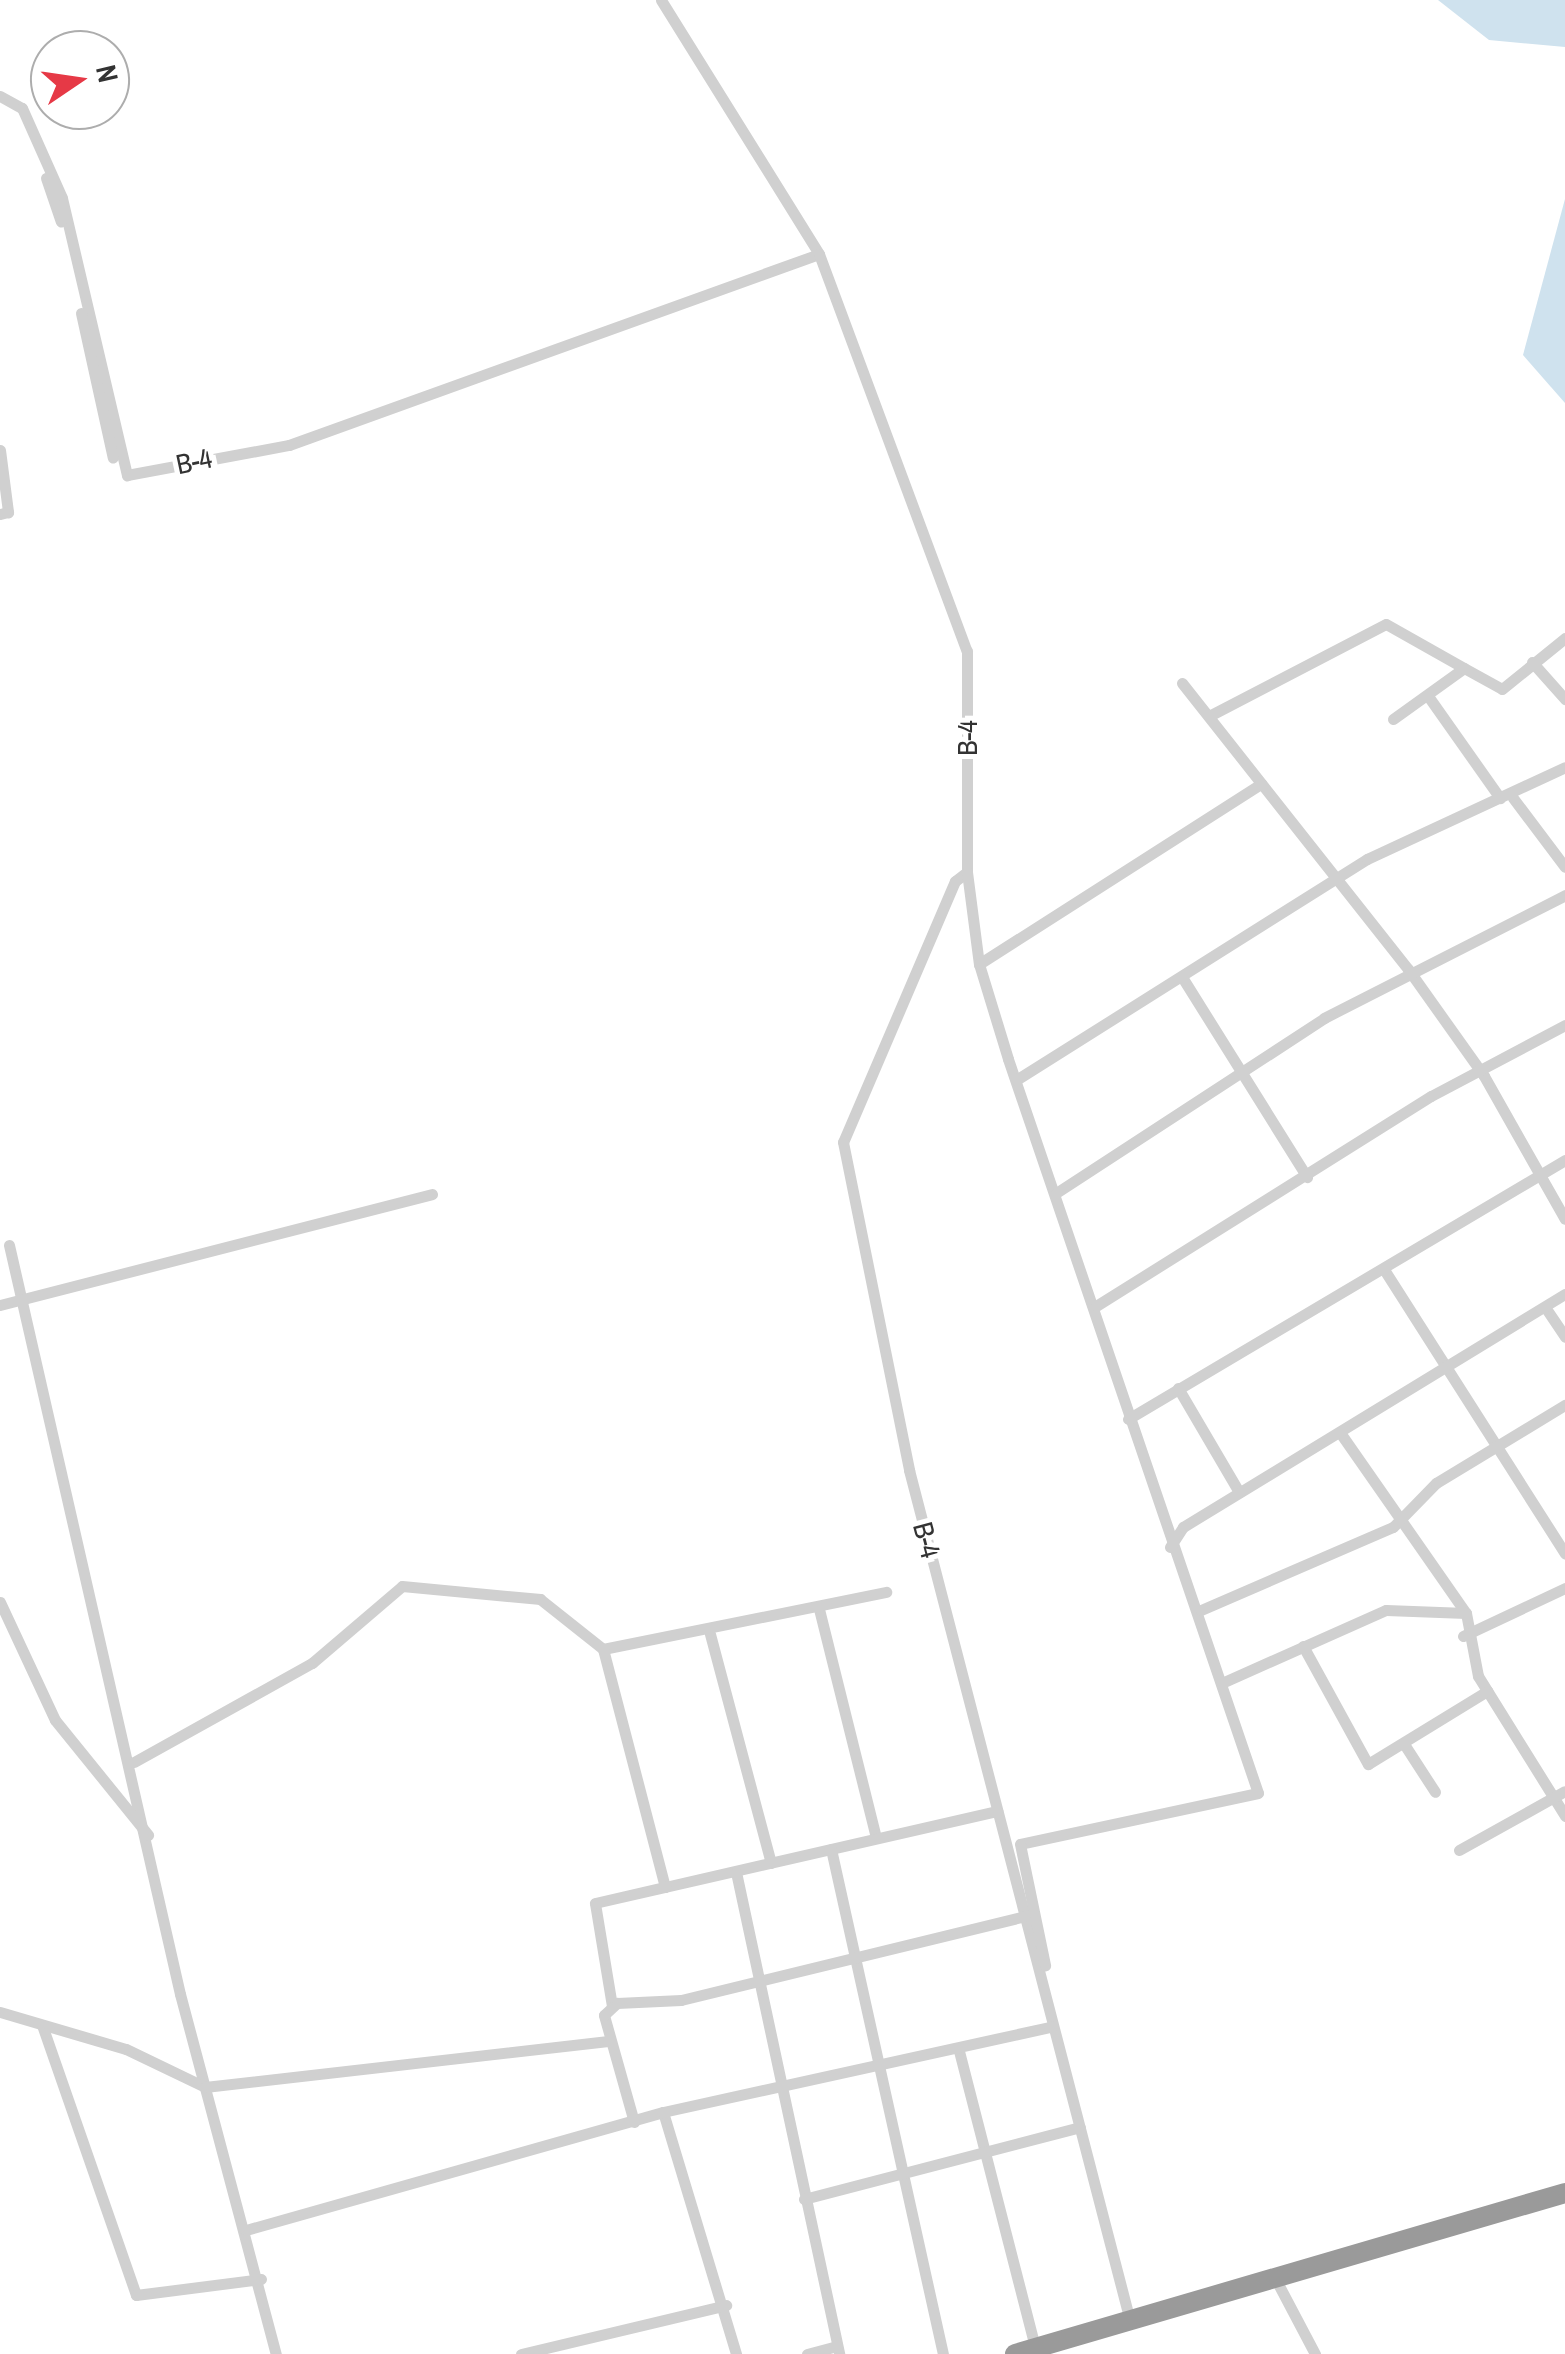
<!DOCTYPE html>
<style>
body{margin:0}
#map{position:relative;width:1565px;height:2354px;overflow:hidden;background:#fff;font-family:"Archivo Narrow",sans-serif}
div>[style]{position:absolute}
.water>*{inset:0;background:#cfe2ee}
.street>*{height:11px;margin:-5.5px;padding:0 5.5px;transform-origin:5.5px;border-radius:5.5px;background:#d0d0d0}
.highway>*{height:20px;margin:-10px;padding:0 10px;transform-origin:10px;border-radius:10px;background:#9a9a9a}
span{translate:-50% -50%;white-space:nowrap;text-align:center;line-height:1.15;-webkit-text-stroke:10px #fff;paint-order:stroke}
.street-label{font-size:28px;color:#333}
.north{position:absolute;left:30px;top:30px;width:100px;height:100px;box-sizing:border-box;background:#fff;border:2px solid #adadad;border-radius:50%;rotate:77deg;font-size:28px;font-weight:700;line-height:40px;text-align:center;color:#333}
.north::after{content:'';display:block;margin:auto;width:35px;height:45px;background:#e63946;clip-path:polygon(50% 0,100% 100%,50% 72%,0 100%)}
</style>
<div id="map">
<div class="water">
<div style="clip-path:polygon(1438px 0,1565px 0,1565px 47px,1489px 40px)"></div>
<div style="clip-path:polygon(1565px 199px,1565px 403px,1523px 355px)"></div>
</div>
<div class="street">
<div style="left:661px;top:0;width:299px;rotate:58.1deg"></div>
<div style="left:0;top:96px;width:25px;rotate:29deg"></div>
<div style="left:22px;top:108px;width:98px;rotate:66deg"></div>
<div style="left:62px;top:198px;width:285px;rotate:76.8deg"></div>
<div style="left:127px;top:475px;width:165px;rotate:-10.5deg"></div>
<div style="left:289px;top:445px;width:563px;rotate:-19.82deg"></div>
<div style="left:819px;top:254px;width:424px;rotate:69.6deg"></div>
<div style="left:967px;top:651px;width:221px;rotate:90deg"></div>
<div style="left:967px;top:872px;width:15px;rotate:143deg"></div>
<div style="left:955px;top:881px;width:284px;rotate:113.2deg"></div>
<div style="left:843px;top:1142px;width:335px;rotate:78.6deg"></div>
<div style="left:909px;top:1470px;width:879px;rotate:75.44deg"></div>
<div style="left:46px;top:178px;width:46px;rotate:71.2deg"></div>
<div style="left:81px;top:313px;width:148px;rotate:77.6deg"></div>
<div style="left:0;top:450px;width:63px;rotate:82.6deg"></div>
<div style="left:8px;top:512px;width:8px;rotate:166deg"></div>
<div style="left:1532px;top:662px;width:50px;rotate:48.3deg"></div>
<div style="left:1182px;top:683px;width:365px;rotate:51.7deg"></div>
<div style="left:1408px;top:969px;width:131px;rotate:54.6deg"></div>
<div style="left:1484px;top:1076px;width:164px;rotate:60.5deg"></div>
<div style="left:1428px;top:696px;width:125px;rotate:54.8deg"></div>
<div style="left:1209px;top:716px;width:199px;rotate:-27.5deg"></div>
<div style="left:1386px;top:624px;width:90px;rotate:29.4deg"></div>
<div style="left:1393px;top:719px;width:87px;rotate:-35.7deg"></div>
<div style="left:1464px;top:668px;width:43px;rotate:28.9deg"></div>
<div style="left:1502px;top:689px;width:81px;rotate:-39deg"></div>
<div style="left:1513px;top:798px;width:86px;rotate:53deg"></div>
<div style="left:967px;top:872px;width:93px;rotate:82.6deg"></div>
<div style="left:979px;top:964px;width:99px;rotate:73deg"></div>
<div style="left:1008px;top:1059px;width:775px;rotate:71.19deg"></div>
<div style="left:1258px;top:1793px;width:243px;rotate:167.9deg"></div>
<div style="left:1020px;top:1844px;width:124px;rotate:78.3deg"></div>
<div style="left:979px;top:964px;width:335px;rotate:-32.6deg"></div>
<div style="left:1182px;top:977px;width:236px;rotate:58deg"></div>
<div style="left:1016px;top:1080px;width:415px;rotate:-32.2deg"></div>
<div style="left:1367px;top:859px;width:218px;rotate:-24.9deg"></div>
<div style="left:1056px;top:1193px;width:320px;rotate:-33.1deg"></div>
<div style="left:1324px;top:1018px;width:271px;rotate:-27deg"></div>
<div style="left:9px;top:1245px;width:768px;rotate:77.14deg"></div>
<div style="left:180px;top:1994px;width:373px;rotate:75.1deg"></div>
<div style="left:1385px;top:1271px;width:335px;rotate:57.5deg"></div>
<div style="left:0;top:1305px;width:446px;rotate:-14.4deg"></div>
<div style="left:1096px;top:1306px;width:395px;rotate:-32.1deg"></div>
<div style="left:1431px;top:1096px;width:152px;rotate:-27.9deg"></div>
<div style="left:1545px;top:1307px;width:36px;rotate:56deg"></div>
<div style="left:1178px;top:1388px;width:121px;rotate:59.6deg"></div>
<div style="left:1128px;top:1419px;width:508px;rotate:-30.65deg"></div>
<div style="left:1341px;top:1434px;width:218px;rotate:55.1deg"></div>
<div style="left:1466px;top:1613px;width:64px;rotate:79.2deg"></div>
<div style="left:1478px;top:1676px;width:165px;rotate:58.1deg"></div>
<div style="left:1170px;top:1547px;width:24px;rotate:-57deg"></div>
<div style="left:1183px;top:1527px;width:447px;rotate:-31.4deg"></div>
<div style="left:0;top:1602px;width:130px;rotate:65deg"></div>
<div style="left:55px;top:1720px;width:148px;rotate:51deg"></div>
<div style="left:819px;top:1609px;width:236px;rotate:76deg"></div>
<div style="left:1201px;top:1610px;width:209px;rotate:-23.4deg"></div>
<div style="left:1393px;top:1527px;width:62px;rotate:-45.7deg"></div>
<div style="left:1436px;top:1483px;width:151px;rotate:-31.2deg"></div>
<div style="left:710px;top:1634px;width:237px;rotate:75.1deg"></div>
<div style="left:1463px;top:1636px;width:113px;rotate:-25.2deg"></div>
<div style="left:1303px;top:1646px;width:135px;rotate:61.2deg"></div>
<div style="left:1368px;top:1764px;width:140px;rotate:-31.5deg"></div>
<div style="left:603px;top:1649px;width:289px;rotate:-11.4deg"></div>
<div style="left:1224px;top:1682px;width:177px;rotate:-24deg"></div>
<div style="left:1386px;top:1610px;width:80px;rotate:2.1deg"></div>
<div style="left:1404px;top:1744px;width:57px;rotate:57.1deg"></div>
<div style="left:134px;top:1762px;width:204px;rotate:-29.1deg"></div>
<div style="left:312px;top:1663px;width:118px;rotate:-40.5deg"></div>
<div style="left:402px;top:1586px;width:139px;rotate:5.4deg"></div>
<div style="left:540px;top:1599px;width:80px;rotate:38.4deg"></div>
<div style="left:603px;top:1649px;width:246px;rotate:75.4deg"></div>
<div style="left:665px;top:1887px;width:341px;rotate:-12.9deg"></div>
<div style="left:831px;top:1849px;width:517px;rotate:77.5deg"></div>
<div style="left:1459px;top:1850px;width:121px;rotate:-29.1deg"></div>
<div style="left:736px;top:1872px;width:493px;rotate:77.9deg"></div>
<div style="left:612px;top:2006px;width:104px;rotate:-99.4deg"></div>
<div style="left:595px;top:1903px;width:72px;rotate:-12.9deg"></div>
<div style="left:0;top:2012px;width:131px;rotate:16.4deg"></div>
<div style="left:126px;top:2049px;width:88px;rotate:25.7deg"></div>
<div style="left:205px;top:2087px;width:408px;rotate:-6.5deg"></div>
<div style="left:42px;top:2025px;width:286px;rotate:70.8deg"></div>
<div style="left:136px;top:2295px;width:126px;rotate:-7.3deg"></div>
<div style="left:959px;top:2051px;width:307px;rotate:75.6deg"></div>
<div style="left:663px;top:2112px;width:253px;rotate:73.2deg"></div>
<div style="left:634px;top:2122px;width:111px;rotate:-105.7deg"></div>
<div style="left:604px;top:2015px;width:18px;rotate:-43deg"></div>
<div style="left:617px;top:2003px;width:64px;rotate:-2.7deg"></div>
<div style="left:681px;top:2000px;width:354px;rotate:-13.7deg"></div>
<div style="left:804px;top:2199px;width:285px;rotate:-14.6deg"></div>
<div style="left:246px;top:2230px;width:433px;rotate:-15.8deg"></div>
<div style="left:663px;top:2112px;width:399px;rotate:-12.4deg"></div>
<div style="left:1275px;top:2278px;width:86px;rotate:62.2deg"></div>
<div style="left:521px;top:2354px;width:211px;rotate:-13.4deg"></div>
<div style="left:807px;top:2354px;width:31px;rotate:-15deg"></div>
</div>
<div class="highway">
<div style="left:1015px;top:2354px;width:573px;rotate:-16.32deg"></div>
</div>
<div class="street-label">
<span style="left:194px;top:461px;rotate:-12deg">B-4</span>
<span style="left:967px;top:738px;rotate:-90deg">B-4</span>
<span style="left:927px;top:1540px;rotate:75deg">B-4</span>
</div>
<div class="north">N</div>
</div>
